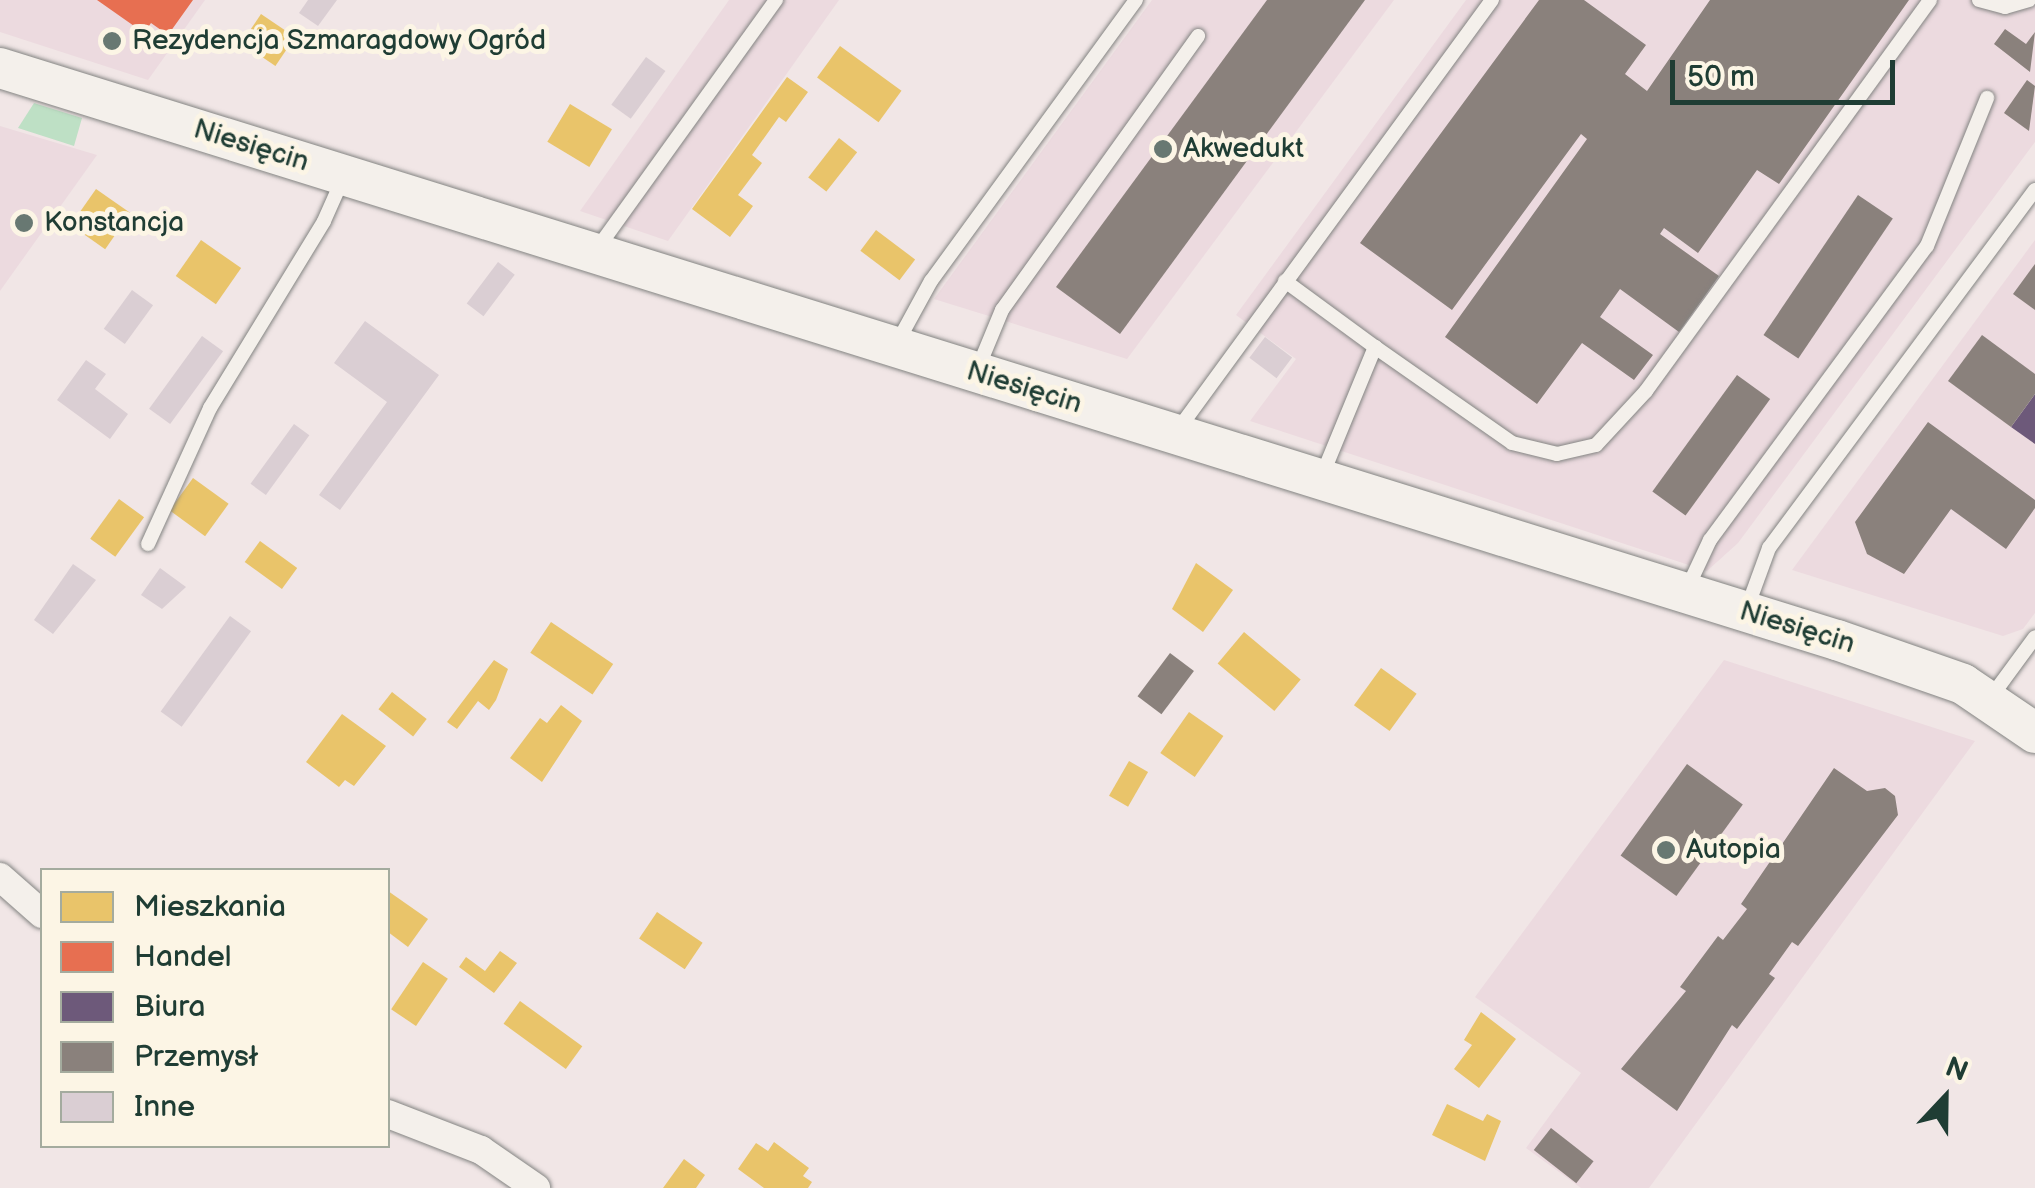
<!DOCTYPE html>
<meta charset="utf-8">
<style>
body{margin:0}
#map{position:relative;width:2035px;height:1188px;overflow:hidden;background:#f1e6e6;font-family:"Balsamiq Sans",sans-serif}
div>[style]{position:absolute}
.built>*{inset:0;background:#ecdadf}
.green>*{inset:0;background:#bee0c5}
.homes>*{inset:0;background:#e9c46a;transform-origin:0 0}
.shops>*{inset:0;background:#e76f51}
.offices>*{inset:0;background:#6d597a}
.industry>*{inset:0;background:#8a817c;transform-origin:0 0}
.building>*{inset:0;background:#daced3;transform-origin:0 0}
.roads{filter:drop-shadow(0 0 2px #838482) drop-shadow(0 0 2px #838482)}
.lane>*{height:14px;margin:-7px;padding:0 7px;transform-origin:7px;border-radius:7px;background:#f4f0eb}
.street>*{height:28px;margin:-14px;padding:0 14px;transform-origin:14px;border-radius:14px;background:#f4f0eb}
.secondary>*{height:40px;margin:-20px;padding:0 20px;transform-origin:20px;border-radius:20px;background:#f4f0eb}
.dots>*{width:28px;height:28px;translate:-50% -50%;box-sizing:border-box;border:5px solid #fcf5e5;border-radius:50%}
span{translate:-50% -50%;white-space:nowrap;text-align:center;line-height:1.15;-webkit-text-stroke:10px #fcf5e5;paint-order:stroke}
.poi-label{font-size:28px;color:#1f3d34}
.left{translate:0 -50%;text-align:left}
.street-label{font-size:28px;color:#1f3d34}
.legend{position:absolute;left:40px;top:868px;width:350px;height:280px;box-sizing:border-box;background:#fcf5e5;border:2px solid #a4ab9e;margin:0;padding:12px 18px;list-style:none;font-size:30px;color:#1f3d34}
.legend li{display:flex;align-items:center;gap:20px;height:50px}
.legend b{width:50px;border:2px solid #a4ab9e}
.north{position:absolute;left:1895px;top:1048px;width:100px;height:100px;-webkit-text-stroke:8px #fcf5e5;paint-order:stroke;rotate:22deg;font-size:28px;font-weight:700;line-height:40px;text-align:center;color:#1f3d34}
.north::after{content:'';display:block;margin:auto;width:35px;height:45px;background:#1f3d34;clip-path:polygon(50% 0,100% 100%,50% 72%,0 100%)}
.scale{position:absolute;left:1670px;top:60px;width:225px;height:45px;box-sizing:border-box;border:5px solid #1f3d34;border-top:0;padding-left:12px;font-size:30px;line-height:35px;white-space:nowrap;color:#1f3d34;-webkit-text-stroke:8px #fcf5e5;paint-order:stroke}
</style>
<div id="map">
<div class="built">
<div style="clip-path:polygon(0 0,205px 0,148px 80px,0 32px)"></div>
<div style="clip-path:polygon(729px 0,839px 0,668px 241px,580px 211px)"></div>
<div style="clip-path:polygon(1152px 0,1394px 0,1127px 359px,934px 299px)"></div>
<div style="clip-path:polygon(1466px 0,2035px 0,2035px 142px,1738px 543px,1707px 571px,1250px 421px,1296px 359px,1236px 315px)"></div>
<div style="clip-path:polygon(0 126px,97px 155px,0 291px)"></div>
<div style="clip-path:polygon(2035px 240px,2035px 613px,2023px 629px,2003px 636px,1792px 570px)"></div>
<div style="clip-path:polygon(1724px 660px,1975px 741px,1649px 1188px,1581px 1188px,1526px 1148px,1581px 1073px,1475px 997px)"></div>
</div>
<div class="green">
<div style="clip-path:polygon(34px 103px,82px 118px,74px 146px,18px 128px)"></div>
</div>
<div class="homes">
<div style="left:261px;top:14px;width:41px;height:35px;rotate:34deg"></div>
<div style="left:840px;top:46px;width:76px;height:39px;rotate:36deg"></div>
<div style="clip-path:polygon(787px 77px,808px 92px,786px 122px,779px 117px,752px 155px,762px 163px,738px 195px,753px 206px,730px 237px,692px 209px)"></div>
<div style="left:570px;top:104px;width:49px;height:44px;rotate:31deg"></div>
<div style="left:839px;top:138px;width:23px;height:50px;rotate:38deg"></div>
<div style="left:96px;top:189px;width:42px;height:44px;rotate:35deg"></div>
<div style="left:876px;top:230px;width:49px;height:26px;rotate:37deg"></div>
<div style="left:201px;top:240px;width:49px;height:44px;rotate:35deg"></div>
<div style="left:193px;top:478px;width:44px;height:40px;rotate:36deg"></div>
<div style="left:119px;top:499px;width:31px;height:49px;rotate:36deg"></div>
<div style="left:260px;top:541px;width:46px;height:26px;rotate:36deg"></div>
<div style="clip-path:polygon(1196px 563px,1233px 590px,1203px 632px,1172px 609px)"></div>
<div style="left:551px;top:622px;width:75px;height:37px;rotate:34deg"></div>
<div style="left:1244px;top:632px;width:74px;height:41px;rotate:40deg"></div>
<div style="clip-path:polygon(494px 660px,508px 669px,496px 700px,489px 710px,478px 701px,457px 729px,447px 722px)"></div>
<div style="left:1381px;top:668px;width:44px;height:46px;rotate:36deg"></div>
<div style="left:392px;top:692px;width:44px;height:22px;rotate:38deg"></div>
<div style="clip-path:polygon(561px 705px,582px 721px,542px 782px,510px 758px,540px 718px,547px 723px)"></div>
<div style="left:1189px;top:712px;width:42px;height:50px;rotate:35deg"></div>
<div style="clip-path:polygon(342px 714px,386px 746px,354px 786px,345px 780px,339px 787px,306px 762px)"></div>
<div style="left:1129px;top:761px;width:22px;height:40px;rotate:30deg"></div>
<div style="clip-path:polygon(388px 891px,428px 919px,408px 947px,388px 932px)"></div>
<div style="left:657px;top:912px;width:55px;height:32px;rotate:34deg"></div>
<div style="clip-path:polygon(500px 951px,517px 963px,494px 993px,459px 967px,466px 957px,485px 971px)"></div>
<div style="left:423px;top:962px;width:30px;height:57px;rotate:34deg"></div>
<div style="left:520px;top:1001px;width:77px;height:28px;rotate:36deg"></div>
<div style="clip-path:polygon(1481px 1012px,1516px 1039px,1479px 1088px,1454px 1069px,1472px 1045px,1464px 1040px)"></div>
<div style="clip-path:polygon(1447px 1104px,1483px 1121px,1487px 1114px,1501px 1121px,1485px 1161px,1432px 1135px)"></div>
<div style="clip-path:polygon(774px 1142px,809px 1168px,803px 1176px,812px 1182px,808px 1188px,764px 1188px,738px 1169px,756px 1143px,768px 1151px)"></div>
<div style="clip-path:polygon(684px 1159px,705px 1175px,696px 1188px,663px 1188px)"></div>
</div>
<div class="shops">
<div style="clip-path:polygon(97px 0,193px 0,168px 35px,151px 23px,144px 33px)"></div>
</div>
<div class="offices">
<div style="clip-path:polygon(2035px 394px,2035px 444px,2011px 427px)"></div>
</div>
<div class="industry">
<div style="clip-path:polygon(1267px 0,1365px 0,1120px 334px,1056px 287px)"></div>
<div style="clip-path:polygon(1539px 0,1584px 0,1646px 45px,1625px 74px,1647px 91px,1710px 0,1909px 0,1779px 184px,1757px 170px,1698px 253px,1664px 228px,1660px 234px,1719px 276px,1679px 332px,1620px 289px,1600px 317px,1653px 355px,1634px 380px,1582px 343px,1537px 404px,1445px 337px,1587px 139px,1581px 134px,1452px 310px,1360px 243px)"></div>
<div style="clip-path:polygon(2005px 29px,2026px 44px,2035px 32px,2030px 72px,1994px 44px)"></div>
<div style="clip-path:polygon(2027px 80px,2035px 86px,2029px 131px,2004px 113px)"></div>
<div style="left:1858px;top:195px;width:42px;height:169px;rotate:34deg"></div>
<div style="clip-path:polygon(2035px 264px,2035px 310px,2013px 294px)"></div>
<div style="clip-path:polygon(1982px 335px,2035px 374px,2035px 394px,2011px 427px,1948px 381px)"></div>
<div style="left:1737px;top:375px;width:41px;height:144px;rotate:36deg"></div>
<div style="clip-path:polygon(1928px 422px,2035px 500px,2035px 508px,2006px 549px,1951px 509px,1904px 574px,1867px 554px,1855px 522px)"></div>
<div style="left:1170px;top:653px;width:30px;height:54px;rotate:37deg"></div>
<div style="left:1687px;top:764px;width:69px;height:113px;rotate:36deg"></div>
<div style="clip-path:polygon(1834px 768px,1867px 791px,1885px 788px,1895px 796px,1898px 815px,1798px 946px,1792px 942px,1769px 974px,1775px 978px,1737px 1029px,1732px 1025px,1677px 1111px,1621px 1069px,1686px 991px,1680px 987px,1718px 936px,1723px 940px,1747px 909px,1741px 904px)"></div>
<div style="left:1551px;top:1128px;width:54px;height:28px;rotate:38deg"></div>
</div>
<div class="building">
<div style="clip-path:polygon(308px 0,337px 0,318px 26px,299px 13px)"></div>
<div style="left:646px;top:57px;width:24px;height:59px;rotate:36deg"></div>
<div style="left:498px;top:262px;width:21px;height:52px;rotate:37deg"></div>
<div style="left:132px;top:290px;width:26px;height:48px;rotate:36deg"></div>
<div style="clip-path:polygon(365px 321px,439px 375px,340px 510px,319px 495px,387px 402px,334px 363px)"></div>
<div style="left:202px;top:336px;width:26px;height:90px;rotate:36deg"></div>
<div style="left:1265px;top:337px;width:34px;height:26px;rotate:37deg"></div>
<div style="clip-path:polygon(86px 360px,106px 374px,95px 389px,128px 414px,110px 439px,57px 400px)"></div>
<div style="left:294px;top:424px;width:19px;height:74px;rotate:36deg"></div>
<div style="clip-path:polygon(73px 564px,96px 580px,53px 634px,34px 620px)"></div>
<div style="clip-path:polygon(160px 568px,186px 587px,162px 609px,141px 595px)"></div>
<div style="left:230px;top:616px;width:26px;height:118px;rotate:36deg"></div>
</div>
<div class="roads">
<div class="lane">
<div style="left:1979px;top:0;width:27px;rotate:15deg"></div>
<div style="left:2005px;top:7px;width:25px;rotate:-16deg"></div>
<div style="left:597px;top:249px;width:307px;rotate:-54.3deg"></div>
<div style="left:1285px;top:281px;width:112px;rotate:36.3deg"></div>
<div style="left:897px;top:343px;width:71px;rotate:-61.3deg"></div>
<div style="left:931px;top:281px;width:348px;rotate:-53.9deg"></div>
<div style="left:978px;top:368px;width:63px;rotate:-67.5deg"></div>
<div style="left:1002px;top:310px;width:337px;rotate:-54.4deg"></div>
<div style="left:1177px;top:431px;width:534px;rotate:-53.84deg"></div>
<div style="left:1321px;top:478px;width:142px;rotate:-67.6deg"></div>
<div style="left:1375px;top:347px;width:167px;rotate:35deg"></div>
<div style="left:1512px;top:443px;width:46px;rotate:13.7deg"></div>
<div style="left:1557px;top:454px;width:40px;rotate:-13deg"></div>
<div style="left:1596px;top:445px;width:74px;rotate:-47.2deg"></div>
<div style="left:1646px;top:391px;width:483px;rotate:-54deg"></div>
<div style="left:148px;top:544px;width:149px;rotate:-65.5deg"></div>
<div style="left:210px;top:408px;width:219px;rotate:-58.6deg"></div>
<div style="left:324px;top:221px;width:49px;rotate:-66deg"></div>
<div style="left:1687px;top:589px;width:54px;rotate:-64.9deg"></div>
<div style="left:1710px;top:540px;width:365px;rotate:-53.6deg"></div>
<div style="left:1927px;top:246px;width:160px;rotate:-67.9deg"></div>
<div style="left:1747px;top:608px;width:64px;rotate:-69.9deg"></div>
<div style="left:1769px;top:548px;width:446px;rotate:-53.4deg"></div>
<div style="left:1991px;top:697px;width:74px;rotate:-53.7deg"></div>
</div>
<div class="street">
<div style="left:0;top:877px;width:56px;rotate:41.4deg"></div>
<div style="left:388px;top:1114px;width:100px;rotate:21.2deg"></div>
<div style="left:481px;top:1150px;width:67px;rotate:34.6deg"></div>
</div>
<div class="secondary">
<div style="left:0;top:68px;width:1924px;rotate:17.3deg"></div>
<div style="left:1837px;top:640px;width:133px;rotate:19.2deg"></div>
<div style="left:1963px;top:684px;width:87px;rotate:34.2deg"></div>
</div>
</div>
<div class="dots">
<div style="left:112px;top:41px;background:#687872"></div>
<div style="left:1163px;top:149px;background:#687872"></div>
<div style="left:24px;top:223px;background:#687872"></div>
<div style="left:1666px;top:850px;background:#687872"></div>
</div>
<div class="poi-label">
<span class="left" style="left:132px;top:41px">Rezydencja Szmaragdowy Ogród</span>
<span class="left" style="left:1183px;top:149px">Akwedukt</span>
<span class="left" style="left:44px;top:223px">Konstancja</span>
<span class="left" style="left:1686px;top:850px">Autopia</span>
</div>
<div class="street-label">
<span style="left:251px;top:146px;rotate:17deg">Niesięcin</span>
<span style="left:1024px;top:388px;rotate:17deg">Niesięcin</span>
<span style="left:1797px;top:628px;rotate:17deg">Niesięcin</span>
</div>
<ul class="legend">
<li><b style="height:28px;background:#e9c46a"></b>Mieszkania</li>
<li><b style="height:28px;background:#e76f51"></b>Handel</li>
<li><b style="height:28px;background:#6d597a"></b>Biura</li>
<li><b style="height:28px;background:#8a817c"></b>Przemysł</li>
<li><b style="height:28px;background:#daced3"></b>Inne</li>
</ul>
<div class="north">N</div>
<div class="scale">50 m</div>
</div>
